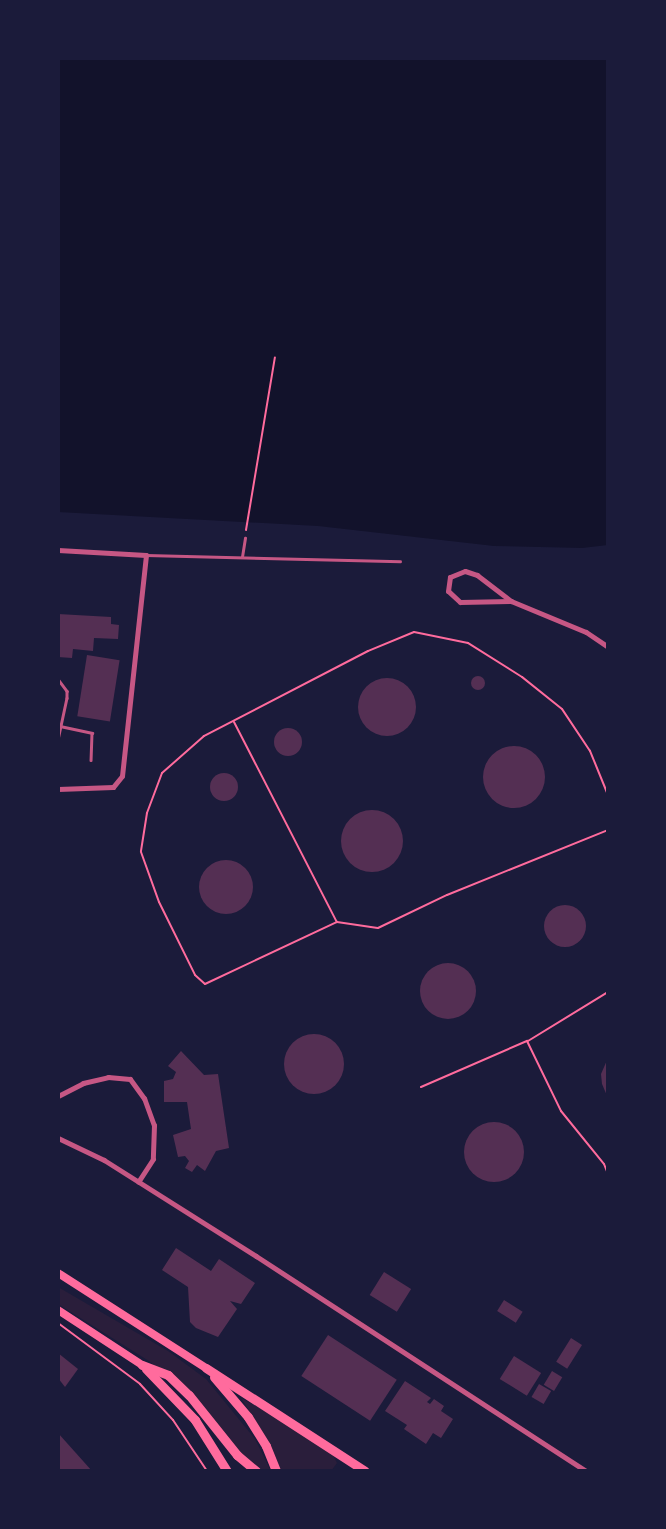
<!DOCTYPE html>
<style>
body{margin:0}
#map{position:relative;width:666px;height:1529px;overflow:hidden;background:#1b1b3a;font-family:Arial,sans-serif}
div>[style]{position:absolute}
.green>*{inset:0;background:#2a1e3b}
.water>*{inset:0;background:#12122b}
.building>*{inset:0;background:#542f53;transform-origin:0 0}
.round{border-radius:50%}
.path>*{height:2px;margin:-1px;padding:0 1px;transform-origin:1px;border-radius:1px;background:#ff6b9d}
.service>*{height:2.5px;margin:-1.25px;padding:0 1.25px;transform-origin:1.25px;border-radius:1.25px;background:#c65784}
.minor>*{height:5px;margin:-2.5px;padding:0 2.5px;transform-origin:2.5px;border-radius:2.5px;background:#c65784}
.secondary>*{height:8px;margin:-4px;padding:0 4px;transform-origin:4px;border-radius:4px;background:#ff6b9d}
.primary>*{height:9px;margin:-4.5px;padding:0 4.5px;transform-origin:4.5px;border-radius:4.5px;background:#ff6b9d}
span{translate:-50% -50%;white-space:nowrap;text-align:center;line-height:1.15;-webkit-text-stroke:7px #1b1b3a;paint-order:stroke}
.frame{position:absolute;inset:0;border:60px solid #1b1b3a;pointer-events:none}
</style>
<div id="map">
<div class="green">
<div style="clip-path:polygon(58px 1287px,168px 1351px,206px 1379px,255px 1439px,270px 1469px,261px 1469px,246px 1459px,183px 1389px,149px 1361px,58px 1304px)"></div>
<div style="clip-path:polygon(241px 1398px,277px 1417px,333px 1455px,337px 1463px,331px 1471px,281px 1471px,271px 1445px)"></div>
</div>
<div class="water">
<div style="clip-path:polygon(58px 58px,608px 58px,608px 545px,582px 548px,494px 546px,318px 526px,58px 512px)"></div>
</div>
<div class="building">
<div style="clip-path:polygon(58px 614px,111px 617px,111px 624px,119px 625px,118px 639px,94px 638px,93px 651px,73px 649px,72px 658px,58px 657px)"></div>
<div style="left:87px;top:655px;width:33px;height:62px;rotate:9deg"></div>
<div class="round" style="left:471px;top:676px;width:14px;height:14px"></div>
<div class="round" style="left:358px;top:678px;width:58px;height:58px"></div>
<div class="round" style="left:274px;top:728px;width:28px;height:28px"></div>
<div class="round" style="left:483px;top:746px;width:62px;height:62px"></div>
<div class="round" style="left:210px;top:773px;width:28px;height:28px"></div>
<div class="round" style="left:341px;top:810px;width:62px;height:62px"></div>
<div class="round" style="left:199px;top:860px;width:54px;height:54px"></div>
<div class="round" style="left:544px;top:905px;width:42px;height:42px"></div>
<div class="round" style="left:420px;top:963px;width:56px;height:56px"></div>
<div class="round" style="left:284px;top:1034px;width:60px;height:60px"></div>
<div style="clip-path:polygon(181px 1051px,204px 1075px,218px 1074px,229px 1148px,216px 1151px,205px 1171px,197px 1165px,192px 1172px,185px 1168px,189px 1161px,185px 1156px,178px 1157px,173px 1135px,191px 1129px,187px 1102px,164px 1102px,164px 1081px,173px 1079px,176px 1072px,168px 1066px)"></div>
<div style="clip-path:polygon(608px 1058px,608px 1098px,602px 1084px,601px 1074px)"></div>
<div class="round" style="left:464px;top:1122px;width:60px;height:60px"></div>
<div style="clip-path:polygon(176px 1248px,211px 1271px,219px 1259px,255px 1283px,241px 1304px,230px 1301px,237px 1309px,218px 1337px,196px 1328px,190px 1322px,188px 1287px,162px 1270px)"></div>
<div style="left:384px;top:1272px;width:32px;height:27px;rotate:32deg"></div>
<div style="left:504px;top:1300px;width:22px;height:13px;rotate:32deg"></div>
<div style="left:328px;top:1335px;width:82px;height:49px;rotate:33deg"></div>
<div style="left:571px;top:1338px;width:13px;height:28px;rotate:32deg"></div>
<div style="clip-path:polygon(58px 1353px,78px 1369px,65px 1387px,58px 1378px)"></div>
<div style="left:514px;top:1356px;width:32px;height:27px;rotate:32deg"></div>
<div style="left:552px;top:1371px;width:12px;height:16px;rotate:31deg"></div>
<div style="clip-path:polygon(405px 1381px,431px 1398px,427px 1402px,430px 1404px,434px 1399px,444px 1406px,441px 1411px,453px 1419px,441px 1438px,433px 1433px,426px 1444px,404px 1429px,407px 1425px,385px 1411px)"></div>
<div style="left:539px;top:1384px;width:14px;height:15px;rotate:30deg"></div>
<div style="clip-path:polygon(58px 1433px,92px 1471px,58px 1471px)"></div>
</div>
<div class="path">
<div style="left:246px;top:530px;width:175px;rotate:-80.5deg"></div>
<div style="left:234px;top:722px;width:225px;rotate:62.8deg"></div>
<div style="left:608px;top:795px;width:48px;rotate:-112.2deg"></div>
<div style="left:590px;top:751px;width:50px;rotate:-123.7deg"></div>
<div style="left:562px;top:709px;width:51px;rotate:-141.3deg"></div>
<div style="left:522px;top:677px;width:64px;rotate:-147.8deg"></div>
<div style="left:468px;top:643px;width:55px;rotate:-168.5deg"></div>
<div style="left:414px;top:632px;width:50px;rotate:157.6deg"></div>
<div style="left:368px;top:651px;width:185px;rotate:152.6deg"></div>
<div style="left:204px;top:736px;width:56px;rotate:138.6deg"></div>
<div style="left:162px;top:773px;width:43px;rotate:110.6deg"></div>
<div style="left:147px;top:813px;width:39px;rotate:99deg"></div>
<div style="left:141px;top:852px;width:53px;rotate:70.2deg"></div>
<div style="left:159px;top:902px;width:81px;rotate:63.7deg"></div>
<div style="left:195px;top:975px;width:13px;rotate:42deg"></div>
<div style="left:205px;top:984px;width:146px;rotate:-25.2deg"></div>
<div style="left:337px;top:922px;width:41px;rotate:8.3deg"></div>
<div style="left:378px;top:928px;width:76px;rotate:-25.6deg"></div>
<div style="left:447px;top:895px;width:174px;rotate:-22deg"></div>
<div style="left:528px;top:1041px;width:94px;rotate:-31.5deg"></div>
<div style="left:421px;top:1087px;width:116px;rotate:-23.5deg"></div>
<div style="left:527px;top:1041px;width:78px;rotate:64.1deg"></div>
<div style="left:561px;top:1111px;width:68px;rotate:50.9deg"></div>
<div style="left:604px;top:1164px;width:11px;rotate:68deg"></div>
<div style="left:58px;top:1323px;width:102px;rotate:36.6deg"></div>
<div style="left:140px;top:1384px;width:49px;rotate:47.5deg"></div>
<div style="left:173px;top:1420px;width:61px;rotate:56.3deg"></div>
</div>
<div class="service">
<div style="left:146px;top:555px;width:254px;rotate:1.4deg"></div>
<div style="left:242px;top:557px;width:19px;rotate:-81deg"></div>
<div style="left:58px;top:679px;width:15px;rotate:53deg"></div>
<div style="left:67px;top:691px;width:7px;rotate:90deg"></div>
<div style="left:67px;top:698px;width:43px;rotate:102.1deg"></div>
<div style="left:60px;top:726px;width:33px;rotate:12deg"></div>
<div style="left:92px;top:733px;width:27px;rotate:92deg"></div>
</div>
<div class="minor">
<div style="left:58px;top:550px;width:88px;rotate:3.3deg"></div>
<div style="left:146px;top:555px;width:222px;rotate:96.2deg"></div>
<div style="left:122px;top:776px;width:14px;rotate:129deg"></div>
<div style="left:113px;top:787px;width:55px;rotate:177.9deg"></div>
<div style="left:511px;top:601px;width:51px;rotate:178.9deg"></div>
<div style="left:460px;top:602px;width:16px;rotate:-137deg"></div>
<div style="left:448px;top:591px;width:14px;rotate:-82deg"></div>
<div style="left:450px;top:577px;width:16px;rotate:-22deg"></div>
<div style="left:465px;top:571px;width:13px;rotate:18deg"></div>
<div style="left:477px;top:575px;width:43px;rotate:37.4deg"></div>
<div style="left:511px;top:601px;width:81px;rotate:22.5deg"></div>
<div style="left:586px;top:632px;width:27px;rotate:34deg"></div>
<div style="left:58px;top:1096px;width:28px;rotate:-27deg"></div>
<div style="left:83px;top:1083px;width:26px;rotate:-13deg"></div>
<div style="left:108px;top:1077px;width:22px;rotate:5deg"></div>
<div style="left:130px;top:1079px;width:24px;rotate:54deg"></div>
<div style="left:144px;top:1098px;width:29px;rotate:70deg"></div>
<div style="left:154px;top:1125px;width:34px;rotate:92deg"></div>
<div style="left:153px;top:1159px;width:27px;rotate:123deg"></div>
<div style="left:58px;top:1138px;width:51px;rotate:25.6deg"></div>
<div style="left:104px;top:1160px;width:180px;rotate:32.3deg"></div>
<div style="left:256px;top:1256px;width:394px;rotate:33.1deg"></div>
</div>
<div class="secondary">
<div style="left:58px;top:1273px;width:176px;rotate:32.7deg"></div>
<div style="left:58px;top:1310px;width:100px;rotate:33.2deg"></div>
</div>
<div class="primary">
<div style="left:142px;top:1365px;width:28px;rotate:21deg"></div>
<div style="left:168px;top:1375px;width:29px;rotate:44deg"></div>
<div style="left:189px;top:1395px;width:77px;rotate:51.3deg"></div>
<div style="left:237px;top:1455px;width:25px;rotate:40deg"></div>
<div style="left:206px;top:1368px;width:189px;rotate:32.9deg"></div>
<div style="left:146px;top:1369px;width:71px;rotate:46.1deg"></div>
<div style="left:195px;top:1420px;width:60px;rotate:57.9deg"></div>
<div style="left:214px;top:1377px;width:52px;rotate:49.6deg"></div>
<div style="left:248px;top:1417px;width:34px;rotate:58deg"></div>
<div style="left:266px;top:1446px;width:27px;rotate:68deg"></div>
</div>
<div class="frame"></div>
</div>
